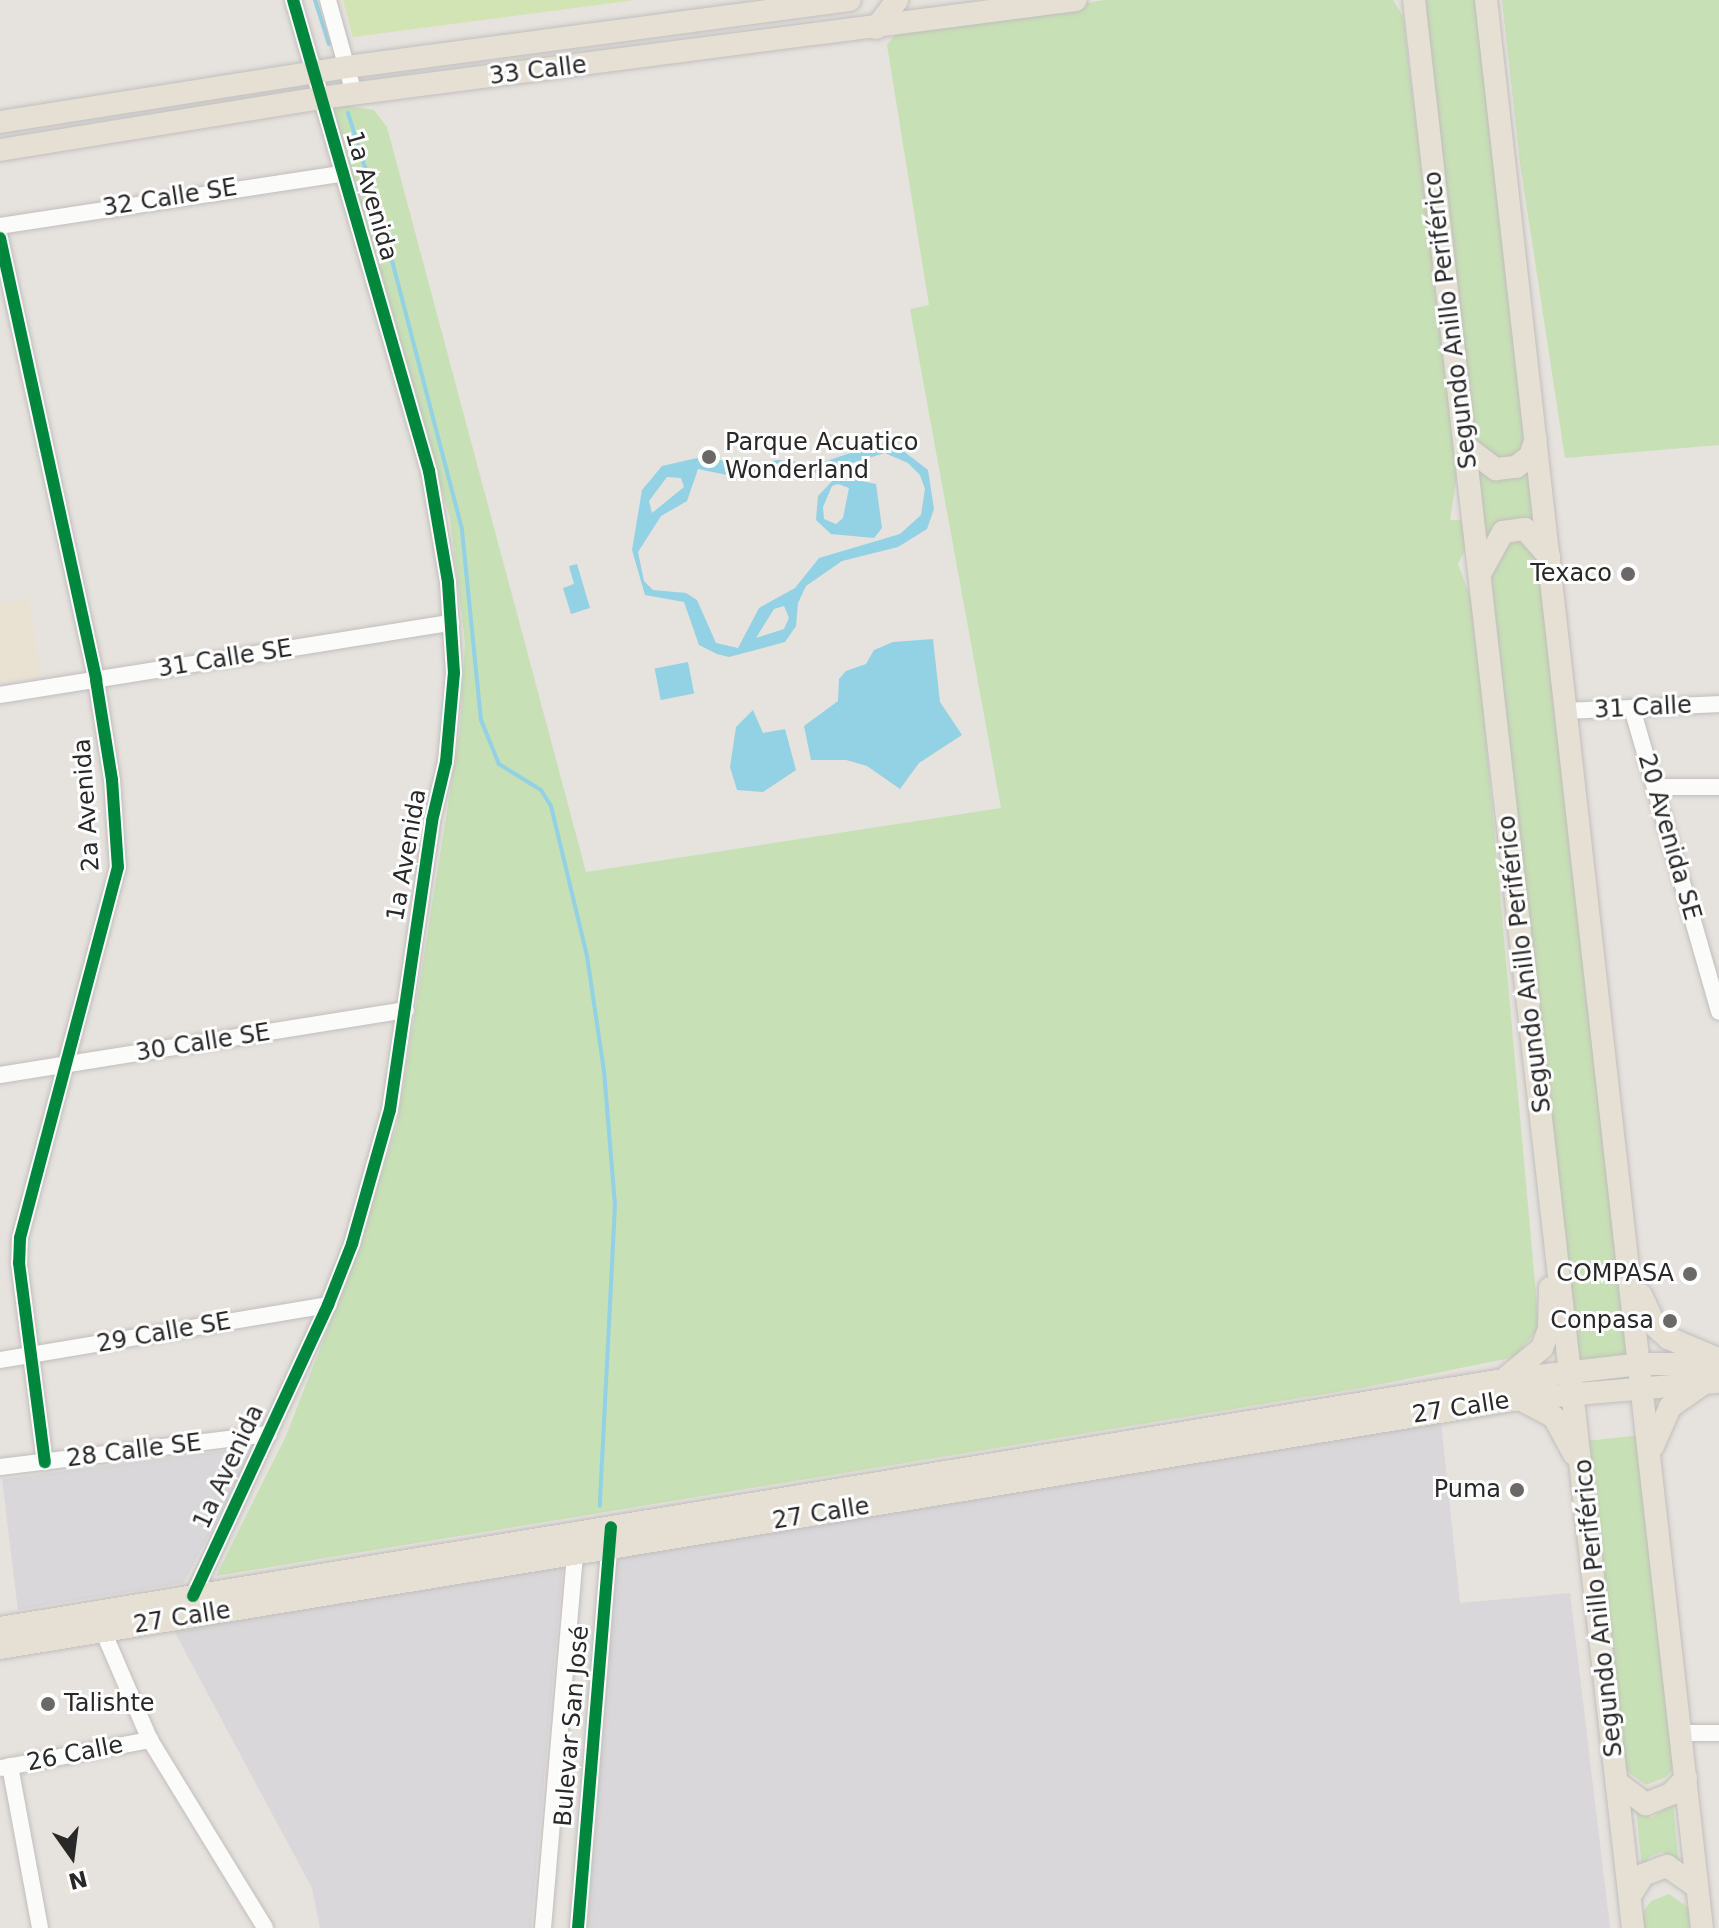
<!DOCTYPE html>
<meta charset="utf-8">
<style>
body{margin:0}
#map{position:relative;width:1719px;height:1928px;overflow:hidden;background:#e6e2dd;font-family:"DejaVu Sans",sans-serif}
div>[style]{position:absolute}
.industrial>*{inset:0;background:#d9d7d9}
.education>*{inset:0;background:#e9e1d2}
.green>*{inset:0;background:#c8e0b6}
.pitch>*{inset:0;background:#d3e4b4}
.water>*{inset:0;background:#93d1e5;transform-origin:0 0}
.stream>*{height:4px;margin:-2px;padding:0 2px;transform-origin:2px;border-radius:2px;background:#93d1e5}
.roads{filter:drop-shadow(0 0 2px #c0bebe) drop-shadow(0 0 2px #c0bebe)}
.minor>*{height:16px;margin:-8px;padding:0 8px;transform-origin:8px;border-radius:8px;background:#fbfbfa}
.major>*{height:22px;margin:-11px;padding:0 11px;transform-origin:11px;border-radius:11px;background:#e5e0d3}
.cycleway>*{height:12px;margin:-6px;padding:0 6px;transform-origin:6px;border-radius:6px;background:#00873e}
.dots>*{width:22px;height:22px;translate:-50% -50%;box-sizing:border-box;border:4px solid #fff;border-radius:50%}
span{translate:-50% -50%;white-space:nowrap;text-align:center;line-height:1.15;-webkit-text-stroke:6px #fff;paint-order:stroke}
.street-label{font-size:24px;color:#282828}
.poi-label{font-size:24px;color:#282828}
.left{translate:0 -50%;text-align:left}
.right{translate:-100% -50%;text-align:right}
.north{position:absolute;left:32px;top:1816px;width:80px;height:80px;-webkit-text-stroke:6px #fff;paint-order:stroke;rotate:166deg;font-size:22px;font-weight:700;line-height:32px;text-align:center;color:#282828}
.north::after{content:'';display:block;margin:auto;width:28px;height:36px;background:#282828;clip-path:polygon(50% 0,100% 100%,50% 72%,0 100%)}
</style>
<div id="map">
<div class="industrial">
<div style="clip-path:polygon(1441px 1422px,1460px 1603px,1570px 1593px,1610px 1928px,587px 1928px,617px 1555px)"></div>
<div style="clip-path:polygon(255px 1447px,184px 1583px,18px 1610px,2px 1479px)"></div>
<div style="clip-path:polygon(563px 1565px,531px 1928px,320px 1928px,312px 1888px,173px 1629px)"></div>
</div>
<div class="education">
<div style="clip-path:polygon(28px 598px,41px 675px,0 682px,0 603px)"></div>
</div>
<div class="green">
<div style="clip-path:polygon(1104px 0,1393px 0,1403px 16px,1458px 468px,1450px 520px,1463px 520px,1467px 546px,1458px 564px,1474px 606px,1539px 1328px,1515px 1357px,1362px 1388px,216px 1576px,286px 1436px,350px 1272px,397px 1125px,460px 729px,465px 643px,450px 518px,329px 103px,374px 110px,387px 127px,586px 872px,1001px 808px,910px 309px,929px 305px,887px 45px,896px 34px)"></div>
<div style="clip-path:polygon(1415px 0,1483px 0,1529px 455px,1497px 467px,1472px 444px)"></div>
<div style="clip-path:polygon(1502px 0,1719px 0,1719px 445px,1565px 458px,1520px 163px)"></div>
<div style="clip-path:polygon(1537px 454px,1546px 540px,1525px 527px,1485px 550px,1477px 461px)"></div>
<div style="clip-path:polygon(1522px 536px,1544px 558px,1640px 1362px,1574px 1368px,1491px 573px,1504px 543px)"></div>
<div style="clip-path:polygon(1642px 1435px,1678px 1764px,1666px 1777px,1646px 1785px,1623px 1768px,1586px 1441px)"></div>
<div style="clip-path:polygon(1673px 1804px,1679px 1864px,1662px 1852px,1649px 1857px,1642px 1869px,1636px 1807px,1651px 1818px)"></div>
<div style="clip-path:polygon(1669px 1894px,1693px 1911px,1695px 1928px,1641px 1928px,1640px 1917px,1651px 1901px)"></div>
</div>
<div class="pitch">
<div style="clip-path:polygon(343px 0,636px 0,353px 37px)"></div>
</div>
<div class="water">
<div style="clip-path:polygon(evenodd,878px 444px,897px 446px,928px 470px,934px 509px,927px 529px,898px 547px,842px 561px,806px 586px,798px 603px,796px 626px,785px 642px,729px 657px,717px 654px,699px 645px,684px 602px,645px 595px,632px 550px,642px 490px,662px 466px,706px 456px,743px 466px,778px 460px,817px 464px,878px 444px,885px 453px,908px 463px,920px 475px,925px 489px,921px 515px,900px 534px,819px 558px,795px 588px,759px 608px,738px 648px,716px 643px,697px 600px,686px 593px,653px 590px,644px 581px,638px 552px,661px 516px,687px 501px,698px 469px,732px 476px,779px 468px,819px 473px,885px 453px,878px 444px,667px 477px,681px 478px,684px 487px,652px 513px,649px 501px,667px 477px,878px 444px,784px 606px,789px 618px,784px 629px,756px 638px,774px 609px,784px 606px)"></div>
<div style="clip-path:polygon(evenodd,837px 476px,876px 484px,882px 528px,874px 538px,831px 534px,816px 520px,818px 496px,837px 476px,838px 484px,849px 488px,843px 518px,836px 524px,824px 519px,823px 507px,832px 486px,838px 484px)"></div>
<div style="clip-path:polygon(577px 564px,590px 608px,571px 614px,563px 588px,574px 584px,569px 566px)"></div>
<div style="clip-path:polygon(933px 639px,940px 702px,962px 735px,919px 763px,900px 789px,867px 766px,846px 760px,811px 760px,804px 726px,838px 701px,839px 679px,846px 671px,866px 664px,874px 650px,893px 642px)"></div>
<div style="left:688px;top:662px;width:32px;height:34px;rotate:79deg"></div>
<div style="clip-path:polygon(753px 710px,763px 733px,785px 729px,796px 770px,763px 792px,737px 790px,730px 767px,736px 727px)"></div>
</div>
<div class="stream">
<div style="left:315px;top:0;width:46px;rotate:72.3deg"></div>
<div style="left:348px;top:113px;width:114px;rotate:72.7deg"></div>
<div style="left:382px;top:222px;width:318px;rotate:75.4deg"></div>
<div style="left:462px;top:530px;width:191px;rotate:84.3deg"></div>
<div style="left:481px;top:720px;width:48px;rotate:67.8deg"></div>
<div style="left:499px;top:764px;width:49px;rotate:31.8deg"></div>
<div style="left:541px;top:790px;width:19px;rotate:58deg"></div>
<div style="left:551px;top:806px;width:154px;rotate:76.5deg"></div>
<div style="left:587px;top:956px;width:116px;rotate:81.6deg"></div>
<div style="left:604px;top:1071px;width:134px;rotate:85.3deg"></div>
<div style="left:615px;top:1205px;width:301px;rotate:92.9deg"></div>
</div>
<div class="roads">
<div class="minor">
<div style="left:328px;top:0;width:98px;rotate:74.5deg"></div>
<div style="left:0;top:226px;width:345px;rotate:-8.7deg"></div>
<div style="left:0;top:238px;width:452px;rotate:77.7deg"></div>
<div style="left:96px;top:680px;width:101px;rotate:80.9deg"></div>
<div style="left:112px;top:780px;width:87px;rotate:86.1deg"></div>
<div style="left:118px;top:867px;width:384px;rotate:104.8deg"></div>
<div style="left:20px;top:1238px;width:25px;rotate:92deg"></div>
<div style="left:19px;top:1263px;width:201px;rotate:82.6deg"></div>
<div style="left:0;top:695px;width:457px;rotate:-9.1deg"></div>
<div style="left:1632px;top:708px;width:316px;rotate:74deg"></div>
<div style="left:1567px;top:711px;width:152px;rotate:-2.6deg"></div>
<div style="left:1655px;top:787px;width:64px"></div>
<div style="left:0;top:1075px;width:411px;rotate:-9.1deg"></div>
<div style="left:0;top:1360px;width:333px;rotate:-9.5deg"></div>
<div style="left:0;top:1467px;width:271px;rotate:-7deg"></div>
<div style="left:193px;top:1596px;width:321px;rotate:-65.1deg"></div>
<div style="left:328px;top:1305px;width:66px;rotate:-68.5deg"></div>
<div style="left:352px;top:1244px;width:139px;rotate:-74.2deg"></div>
<div style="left:390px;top:1110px;width:292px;rotate:-81.7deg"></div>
<div style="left:432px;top:821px;width:61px;rotate:-76.7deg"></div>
<div style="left:446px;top:762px;width:89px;rotate:-84.9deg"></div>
<div style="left:454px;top:673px;width:91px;rotate:-93.8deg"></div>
<div style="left:448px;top:582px;width:113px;rotate:-99.7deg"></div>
<div style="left:429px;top:471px;width:490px;rotate:-106.1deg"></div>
<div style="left:103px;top:1631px;width:119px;rotate:66.7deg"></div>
<div style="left:150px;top:1740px;width:220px;rotate:58.5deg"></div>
<div style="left:1681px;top:1733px;width:38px"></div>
<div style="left:10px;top:1766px;width:165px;rotate:79.5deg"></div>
<div style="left:2px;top:1768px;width:151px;rotate:-10.7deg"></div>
<div style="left:543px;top:1928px;width:383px;rotate:-85.1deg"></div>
<div style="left:578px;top:1928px;width:388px;rotate:-85.3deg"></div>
</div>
<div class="major">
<div style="left:1414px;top:0;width:1940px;rotate:83.52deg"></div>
<div style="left:1486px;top:0;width:1940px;rotate:83.61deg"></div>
<div style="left:876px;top:28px;width:35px;rotate:-53deg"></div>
<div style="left:0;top:122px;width:351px;rotate:-9deg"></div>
<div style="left:347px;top:67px;width:507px;rotate:-7.59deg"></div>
<div style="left:0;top:150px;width:324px;rotate:-9.2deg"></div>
<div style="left:320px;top:98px;width:762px;rotate:-7.39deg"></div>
<div style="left:1465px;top:446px;width:39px;rotate:37deg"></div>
<div style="left:1496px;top:469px;width:20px;rotate:-6deg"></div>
<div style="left:1516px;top:467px;width:18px;rotate:-38deg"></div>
<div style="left:1530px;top:456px;width:18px;rotate:-71deg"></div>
<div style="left:1481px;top:572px;width:46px;rotate:-61.2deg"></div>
<div style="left:1503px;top:532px;width:22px;rotate:-8deg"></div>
<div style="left:1525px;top:529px;width:37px;rotate:49deg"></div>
<div style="left:1641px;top:1295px;width:35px;rotate:65deg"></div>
<div style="left:1656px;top:1327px;width:16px;rotate:43deg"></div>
<div style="left:1668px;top:1338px;width:54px;rotate:22.8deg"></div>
<div style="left:1508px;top:1376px;width:44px;rotate:-39.5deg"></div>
<div style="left:1542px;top:1348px;width:20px;rotate:-70deg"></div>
<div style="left:1549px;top:1329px;width:41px;rotate:-88.6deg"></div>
<div style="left:1520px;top:1399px;width:38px;rotate:28deg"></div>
<div style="left:1554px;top:1417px;width:42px;rotate:61.6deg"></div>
<div style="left:1653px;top:1446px;width:43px;rotate:-66.4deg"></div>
<div style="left:1670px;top:1407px;width:38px;rotate:-35deg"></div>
<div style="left:0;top:1628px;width:1523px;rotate:-9.37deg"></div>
<div style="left:1503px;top:1380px;width:140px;rotate:-6.6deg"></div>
<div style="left:1642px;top:1364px;width:77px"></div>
<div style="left:0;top:1648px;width:1539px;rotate:-9.31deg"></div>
<div style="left:1519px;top:1399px;width:201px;rotate:-4.9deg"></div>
<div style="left:1619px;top:1784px;width:34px;rotate:37deg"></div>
<div style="left:1646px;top:1804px;width:27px;rotate:-22deg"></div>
<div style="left:1671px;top:1794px;width:22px;rotate:-47deg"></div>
<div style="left:1630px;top:1896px;width:25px;rotate:-58deg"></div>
<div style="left:1643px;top:1875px;width:26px;rotate:-21deg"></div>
<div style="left:1667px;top:1866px;width:37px;rotate:35deg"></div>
</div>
</div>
<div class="cycleway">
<div style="left:0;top:238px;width:452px;rotate:77.7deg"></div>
<div style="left:96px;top:680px;width:101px;rotate:80.9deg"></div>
<div style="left:112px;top:780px;width:87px;rotate:86.1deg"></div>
<div style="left:118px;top:867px;width:384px;rotate:104.8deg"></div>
<div style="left:20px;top:1238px;width:25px;rotate:92deg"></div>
<div style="left:19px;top:1263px;width:201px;rotate:82.6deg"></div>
<div style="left:193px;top:1596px;width:321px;rotate:-65.1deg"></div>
<div style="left:328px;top:1305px;width:66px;rotate:-68.5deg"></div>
<div style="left:352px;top:1244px;width:139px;rotate:-74.2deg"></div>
<div style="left:390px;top:1110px;width:292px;rotate:-81.7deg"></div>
<div style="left:432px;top:821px;width:61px;rotate:-76.7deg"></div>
<div style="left:446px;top:762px;width:89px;rotate:-84.9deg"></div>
<div style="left:454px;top:673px;width:91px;rotate:-93.8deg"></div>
<div style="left:448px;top:582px;width:113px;rotate:-99.7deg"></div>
<div style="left:429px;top:471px;width:490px;rotate:-106.1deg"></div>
<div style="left:578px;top:1928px;width:402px;rotate:-85.3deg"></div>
</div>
<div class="dots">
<div style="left:709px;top:457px;background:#6a6967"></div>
<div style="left:1628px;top:574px;background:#6a6967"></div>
<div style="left:1690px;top:1274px;background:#6a6967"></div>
<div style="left:1670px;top:1321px;background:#6a6967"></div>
<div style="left:1517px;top:1490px;background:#6a6967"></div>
<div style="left:48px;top:1704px;background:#6a6967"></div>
</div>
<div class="street-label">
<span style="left:538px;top:71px;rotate:-7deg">33 Calle</span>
<span style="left:371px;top:196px;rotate:74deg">1a Avenida</span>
<span style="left:170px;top:198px;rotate:-9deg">32 Calle SE</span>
<span style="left:1451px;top:320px;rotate:-97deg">Segundo Anillo Periférico</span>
<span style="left:225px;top:659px;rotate:-9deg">31 Calle SE</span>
<span style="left:1643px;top:708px;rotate:-3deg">31 Calle</span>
<span style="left:87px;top:805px;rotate:-94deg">2a Avenida</span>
<span style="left:1669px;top:837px;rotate:74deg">20 Avenida SE</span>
<span style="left:407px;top:855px;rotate:-80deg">1a Avenida</span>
<span style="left:1525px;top:964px;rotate:-97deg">Segundo Anillo Periférico</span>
<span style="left:203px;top:1043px;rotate:-9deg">30 Calle SE</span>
<span style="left:164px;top:1333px;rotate:-10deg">29 Calle SE</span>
<span style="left:1461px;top:1408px;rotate:-9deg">27 Calle</span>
<span style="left:134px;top:1451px;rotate:-7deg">28 Calle SE</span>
<span style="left:229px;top:1467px;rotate:-65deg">1a Avenida</span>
<span style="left:821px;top:1514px;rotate:-9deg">27 Calle</span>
<span style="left:1599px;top:1608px;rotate:-96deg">Segundo Anillo Periférico</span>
<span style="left:182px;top:1618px;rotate:-9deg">27 Calle</span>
<span style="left:572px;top:1726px;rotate:-85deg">Bulevar San José</span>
<span style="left:75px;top:1754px;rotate:-11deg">26 Calle</span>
</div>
<div class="poi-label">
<span class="left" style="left:725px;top:457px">Parque Acuatico<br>Wonderland</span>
<span class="right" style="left:1612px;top:574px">Texaco</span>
<span class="right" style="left:1674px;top:1274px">COMPASA</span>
<span class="right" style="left:1654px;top:1321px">Conpasa</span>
<span class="right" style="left:1501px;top:1490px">Puma</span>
<span class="left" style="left:64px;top:1704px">Talishte</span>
</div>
<div class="north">N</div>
</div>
